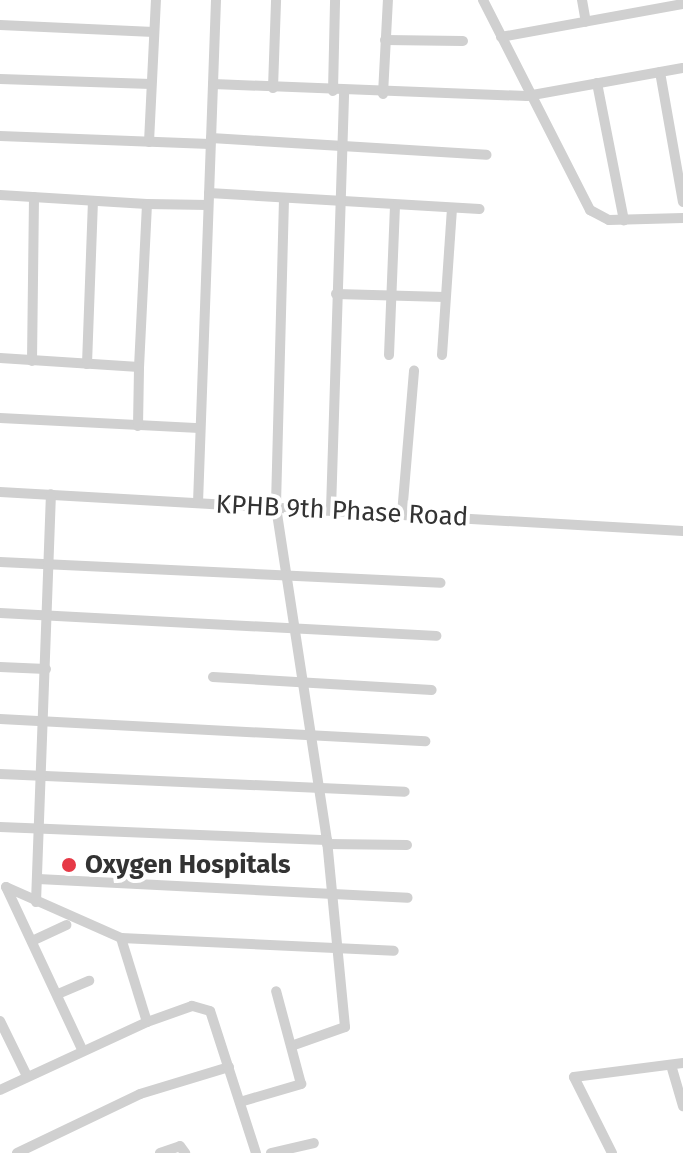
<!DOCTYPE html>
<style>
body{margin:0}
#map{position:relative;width:683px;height:1153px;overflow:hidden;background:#fff;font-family:"Fira Sans",sans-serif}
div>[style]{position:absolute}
.minor>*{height:10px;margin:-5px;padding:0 5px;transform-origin:5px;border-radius:5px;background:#d0d0d0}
.dots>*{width:22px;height:22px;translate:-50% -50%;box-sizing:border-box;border:4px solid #fff;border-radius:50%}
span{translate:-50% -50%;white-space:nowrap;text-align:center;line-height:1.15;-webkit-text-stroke:8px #fff;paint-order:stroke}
.street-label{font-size:26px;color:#333}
.poi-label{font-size:26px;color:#333;font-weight:700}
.left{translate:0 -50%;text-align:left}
</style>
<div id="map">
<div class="minor">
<div style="left:483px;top:0;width:236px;rotate:63deg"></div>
<div style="left:590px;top:210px;width:21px;rotate:28deg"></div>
<div style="left:609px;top:220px;width:74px;rotate:-1.5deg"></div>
<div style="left:582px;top:0;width:22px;rotate:80deg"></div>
<div style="left:0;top:25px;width:154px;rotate:2.6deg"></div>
<div style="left:501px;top:37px;width:185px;rotate:-10.3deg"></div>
<div style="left:385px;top:40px;width:78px;rotate:0.7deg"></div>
<div style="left:660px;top:72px;width:132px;rotate:80deg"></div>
<div style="left:0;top:79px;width:151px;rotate:1.9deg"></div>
<div style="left:597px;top:83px;width:140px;rotate:78.9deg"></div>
<div style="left:213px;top:84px;width:314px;rotate:2.2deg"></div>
<div style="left:527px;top:96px;width:158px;rotate:-10.2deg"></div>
<div style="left:273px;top:88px;width:88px;rotate:-88deg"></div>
<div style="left:333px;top:91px;width:91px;rotate:-88.7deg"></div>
<div style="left:383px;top:94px;width:94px;rotate:-87deg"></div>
<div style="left:0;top:136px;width:210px;rotate:2.2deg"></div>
<div style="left:211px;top:138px;width:276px;rotate:3.5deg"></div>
<div style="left:149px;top:142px;width:142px;rotate:-87.2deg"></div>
<div style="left:209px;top:193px;width:271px;rotate:3.4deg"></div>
<div style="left:0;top:195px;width:147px;rotate:3.5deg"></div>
<div style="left:147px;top:204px;width:163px;rotate:92.8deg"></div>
<div style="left:139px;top:367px;width:139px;rotate:-176.3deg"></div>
<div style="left:284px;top:199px;width:308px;rotate:91.5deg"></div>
<div style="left:276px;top:507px;width:337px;rotate:81.3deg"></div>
<div style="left:327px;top:840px;width:188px;rotate:84.5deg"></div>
<div style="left:345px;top:1027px;width:57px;rotate:160.6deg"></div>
<div style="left:147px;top:204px;width:61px;rotate:0.9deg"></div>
<div style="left:336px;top:294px;width:109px;rotate:1.6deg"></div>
<div style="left:389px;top:355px;width:149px;rotate:-87.7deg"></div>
<div style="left:442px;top:355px;width:147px;rotate:-86.1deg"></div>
<div style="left:32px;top:361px;width:164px;rotate:-89.3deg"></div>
<div style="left:87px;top:364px;width:163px;rotate:-87.9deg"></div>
<div style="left:0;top:418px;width:200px;rotate:2.9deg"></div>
<div style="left:138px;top:426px;width:59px;rotate:-89deg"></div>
<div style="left:0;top:492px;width:684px;rotate:3.27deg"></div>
<div style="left:198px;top:503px;width:503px;rotate:-87.95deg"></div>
<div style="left:331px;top:510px;width:418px;rotate:-88.2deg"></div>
<div style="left:402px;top:514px;width:144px;rotate:-85.2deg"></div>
<div style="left:0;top:562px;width:441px;rotate:2.7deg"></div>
<div style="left:0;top:613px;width:437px;rotate:3deg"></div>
<div style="left:0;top:667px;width:46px;rotate:2.5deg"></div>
<div style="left:213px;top:677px;width:219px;rotate:3.4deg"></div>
<div style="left:0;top:719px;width:426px;rotate:3deg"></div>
<div style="left:0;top:774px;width:405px;rotate:2.5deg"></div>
<div style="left:0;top:827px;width:327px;rotate:2.3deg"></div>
<div style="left:327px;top:844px;width:80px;rotate:0.7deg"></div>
<div style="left:38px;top:879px;width:370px;rotate:2.9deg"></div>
<div style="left:6px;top:887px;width:179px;rotate:64.9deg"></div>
<div style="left:6px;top:887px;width:126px;rotate:23.9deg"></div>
<div style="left:36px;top:902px;width:408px;rotate:-87.9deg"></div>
<div style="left:32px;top:941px;width:38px;rotate:-25deg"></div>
<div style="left:58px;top:994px;width:34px;rotate:-23deg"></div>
<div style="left:0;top:1021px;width:61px;rotate:63.9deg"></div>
<div style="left:671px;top:1065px;width:43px;rotate:73.7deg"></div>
<div style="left:0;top:1090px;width:162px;rotate:-24.8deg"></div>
<div style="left:240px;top:1102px;width:64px;rotate:-16.4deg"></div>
<div style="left:301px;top:1084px;width:96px;rotate:-105deg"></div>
<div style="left:17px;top:1153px;width:136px;rotate:-25.6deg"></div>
<div style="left:140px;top:1094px;width:93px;rotate:-16.9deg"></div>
<div style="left:160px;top:1153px;width:21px;rotate:-19deg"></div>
<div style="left:180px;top:1146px;width:9px;rotate:54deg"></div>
<div style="left:256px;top:1153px;width:149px;rotate:-107.9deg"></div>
<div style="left:210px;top:1011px;width:19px;rotate:-164deg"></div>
<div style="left:192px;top:1006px;width:48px;rotate:160.4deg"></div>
<div style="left:147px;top:1022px;width:88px;rotate:-107.2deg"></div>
<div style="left:121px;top:938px;width:273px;rotate:2.7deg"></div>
<div style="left:271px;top:1153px;width:44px;rotate:-13.1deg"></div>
<div style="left:612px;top:1153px;width:85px;rotate:-116.6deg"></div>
<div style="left:574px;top:1077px;width:110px;rotate:-7.3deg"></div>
</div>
<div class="dots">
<div style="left:69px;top:865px;background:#e63946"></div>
</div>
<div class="street-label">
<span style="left:342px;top:511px;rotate:3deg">KPHB 9th Phase Road</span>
</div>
<div class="poi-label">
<span class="left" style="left:85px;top:865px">Oxygen Hospitals</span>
</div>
</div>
